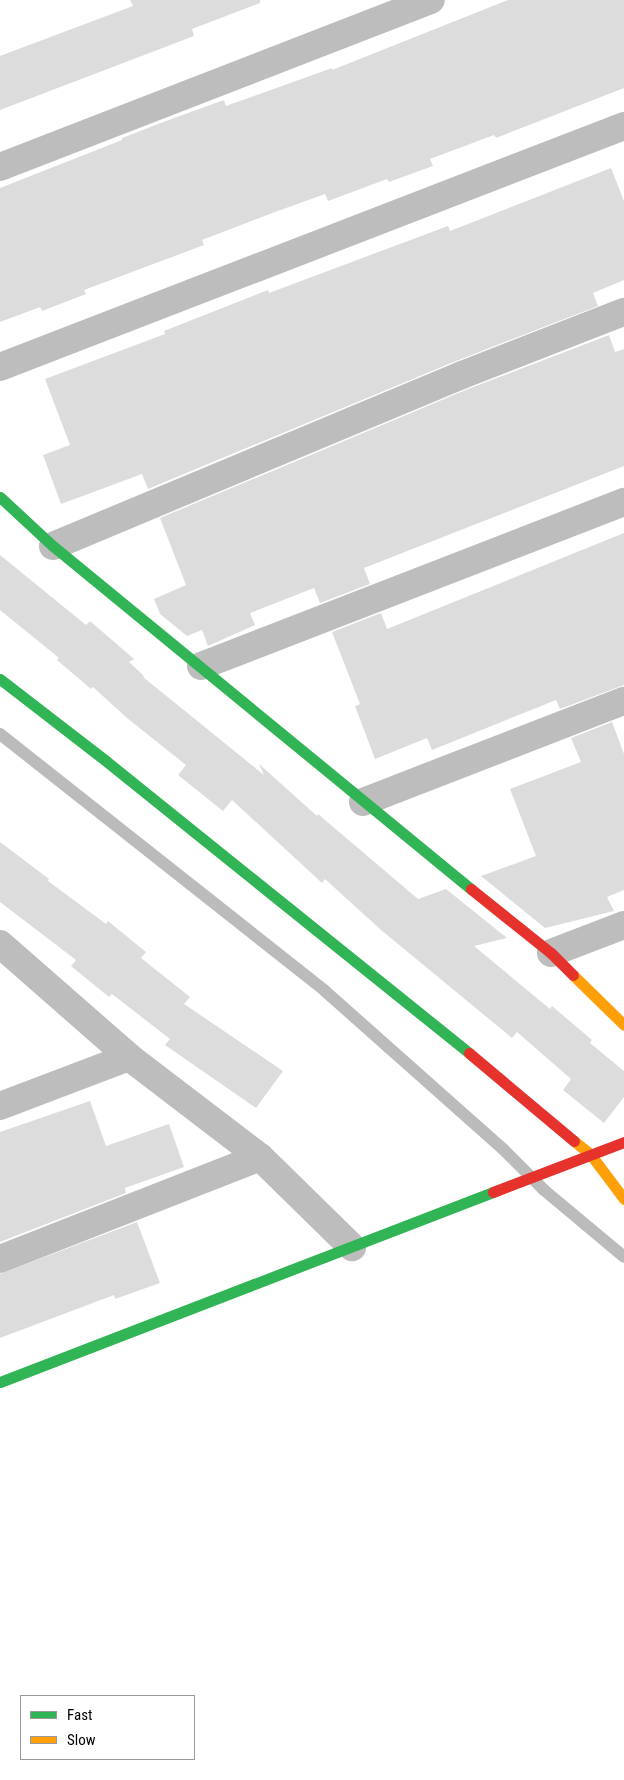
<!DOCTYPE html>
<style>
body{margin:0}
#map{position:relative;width:624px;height:1780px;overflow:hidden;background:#fff;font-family:"Roboto Condensed",sans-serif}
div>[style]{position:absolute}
.stream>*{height:12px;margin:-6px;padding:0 6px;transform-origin:6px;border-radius:6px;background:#bbb}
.building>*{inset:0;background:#dcdcdc}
.street>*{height:28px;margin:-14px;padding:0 14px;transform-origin:14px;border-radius:14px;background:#bdbdbd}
.fast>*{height:11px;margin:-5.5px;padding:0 5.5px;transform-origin:5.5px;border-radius:5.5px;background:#30b455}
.slow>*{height:11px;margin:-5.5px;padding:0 5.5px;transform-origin:5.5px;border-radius:5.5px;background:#ff9f0a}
.jam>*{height:11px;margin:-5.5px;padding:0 5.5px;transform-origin:5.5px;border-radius:5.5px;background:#e5322d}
span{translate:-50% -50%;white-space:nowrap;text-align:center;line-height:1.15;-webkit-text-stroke:4px #fff;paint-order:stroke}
.legend{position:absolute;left:20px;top:1695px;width:175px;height:65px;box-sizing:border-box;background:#fff;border:1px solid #999;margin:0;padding:6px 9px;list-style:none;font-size:15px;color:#000}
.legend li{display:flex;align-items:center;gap:10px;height:25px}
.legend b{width:25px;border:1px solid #999}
</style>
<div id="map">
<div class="stream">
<div style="left:0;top:734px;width:414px;rotate:38.3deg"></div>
<div style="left:325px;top:991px;width:238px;rotate:41.6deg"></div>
<div style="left:503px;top:1149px;width:58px;rotate:45deg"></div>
<div style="left:544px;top:1190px;width:104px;rotate:39.9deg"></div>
</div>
<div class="building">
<div style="clip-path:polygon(130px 0,260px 0,260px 3px,192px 29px,194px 36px,0 110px,0 56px,133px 6px)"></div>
<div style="clip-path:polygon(508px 0,624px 0,624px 88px,496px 138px,494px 135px,430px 159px,433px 166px,389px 182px,387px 179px,328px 201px,325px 194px,275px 212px,202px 240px,204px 245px,84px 290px,86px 294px,42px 311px,40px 307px,0 322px,0 188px,122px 140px,122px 138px,166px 121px,224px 100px,226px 106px,332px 68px,332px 70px)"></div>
<div style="clip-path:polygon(611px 168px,624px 201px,624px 280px,593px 293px,598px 306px,456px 361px,148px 489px,142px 474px,61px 504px,43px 455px,70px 445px,45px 379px,165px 334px,164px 331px,268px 290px,269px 293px,448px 226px,450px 231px)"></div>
<div style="clip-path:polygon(609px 335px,615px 352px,624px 349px,624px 466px,364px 568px,370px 584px,320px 603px,314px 588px,250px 613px,255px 625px,208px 646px,202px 630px,187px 636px,160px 614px,154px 599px,186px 585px,160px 518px,468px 389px)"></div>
<div style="clip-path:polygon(624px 533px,624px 685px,560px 709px,556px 700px,432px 750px,427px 738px,375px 759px,355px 706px,360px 704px,332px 632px,381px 613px,387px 629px)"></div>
<div style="clip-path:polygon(0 555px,86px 625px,90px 621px,134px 659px,129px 662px,144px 676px,143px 677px,264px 775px,259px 764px,317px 816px,318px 814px,418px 899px,446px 889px,507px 938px,474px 946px,550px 1009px,552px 1006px,592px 1040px,590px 1043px,624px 1071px,624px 1097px,604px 1123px,563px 1090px,571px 1079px,517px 1032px,512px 1038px,381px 930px,325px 879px,322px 883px,232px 800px,223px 811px,178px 775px,186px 765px,127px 718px,93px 687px,91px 689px,57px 660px,59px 658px,0 610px)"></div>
<div style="clip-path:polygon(612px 722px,624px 754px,624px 890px,607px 897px,614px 911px,545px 928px,481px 876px,536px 856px,510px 789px,581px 762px,571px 738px)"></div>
<div style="clip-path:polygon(0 842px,49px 879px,48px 881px,106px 924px,108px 921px,146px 952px,141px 958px,190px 997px,184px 1004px,283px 1071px,256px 1108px,165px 1045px,170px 1039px,112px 994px,109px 997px,71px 966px,76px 960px,0 902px)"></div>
<div style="clip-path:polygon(90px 1101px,106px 1146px,169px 1124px,184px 1167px,125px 1188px,126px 1193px,0 1242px,0 1132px)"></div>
<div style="clip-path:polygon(137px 1222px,160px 1283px,115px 1299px,114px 1295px,0 1338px,0 1274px)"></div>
</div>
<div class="street">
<div style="left:0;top:167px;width:462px;rotate:-21.2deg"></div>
<div style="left:0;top:367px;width:669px;rotate:-21.12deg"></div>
<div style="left:53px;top:546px;width:443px;rotate:-22.7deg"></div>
<div style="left:462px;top:375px;width:174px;rotate:-21.3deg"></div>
<div style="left:201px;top:666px;width:454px;rotate:-21.2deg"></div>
<div style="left:363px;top:802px;width:280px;rotate:-21.2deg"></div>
<div style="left:0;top:944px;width:171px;rotate:41.2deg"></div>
<div style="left:129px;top:1057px;width:165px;rotate:37.4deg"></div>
<div style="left:260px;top:1157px;width:129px;rotate:44.4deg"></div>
<div style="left:551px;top:953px;width:78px;rotate:-21deg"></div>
<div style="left:0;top:1106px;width:138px;rotate:-20.8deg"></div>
<div style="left:0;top:1259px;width:279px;rotate:-21.4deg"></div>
</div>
<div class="fast">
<div style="left:0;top:497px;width:72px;rotate:42.8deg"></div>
<div style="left:53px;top:546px;width:541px;rotate:39.37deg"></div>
<div style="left:0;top:679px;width:134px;rotate:37.7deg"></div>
<div style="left:106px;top:761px;width:466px;rotate:38.8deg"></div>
<div style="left:0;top:1382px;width:528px;rotate:-21.08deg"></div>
</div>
<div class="slow">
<div style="left:573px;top:975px;width:71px;rotate:44.4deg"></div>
<div style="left:574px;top:1141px;width:22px;rotate:39deg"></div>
<div style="left:591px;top:1155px;width:55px;rotate:53.1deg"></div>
</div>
<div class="jam">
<div style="left:471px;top:889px;width:102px;rotate:38.7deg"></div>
<div style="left:551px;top:953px;width:31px;rotate:45deg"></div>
<div style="left:469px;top:1053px;width:137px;rotate:40deg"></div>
<div style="left:493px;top:1192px;width:140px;rotate:-20.9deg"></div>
</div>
<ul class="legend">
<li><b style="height:6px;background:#30b455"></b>Fast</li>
<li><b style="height:6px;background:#ff9f0a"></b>Slow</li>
</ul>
</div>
